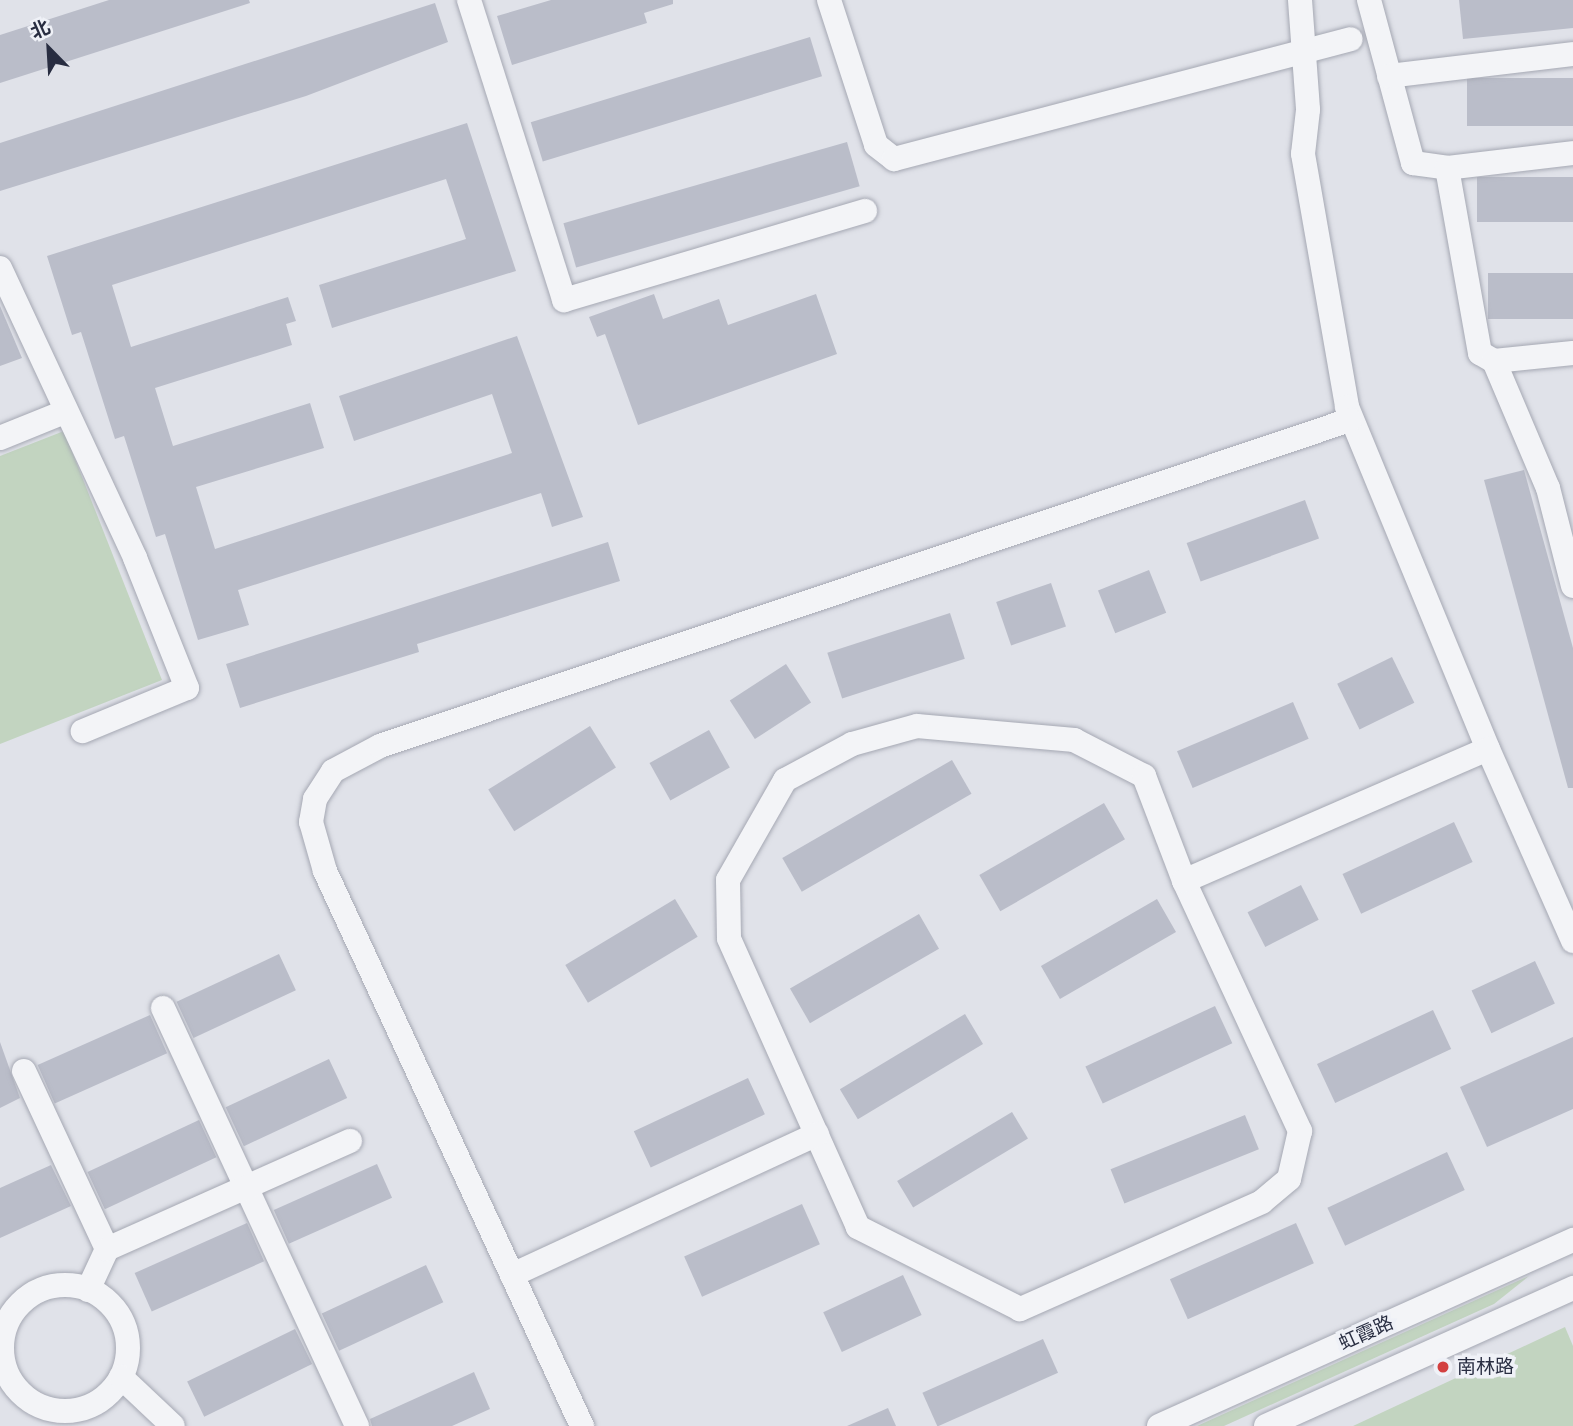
<!DOCTYPE html>
<meta charset="utf-8">
<style>
body{margin:0}
#map{position:relative;width:1573px;height:1426px;overflow:hidden;background:#e0e2e9;font-family:"Fira Sans Condensed","Noto Sans SC",sans-serif}
div>[style]{position:absolute}
.green>*{inset:0;background:#c2d4c0}
.building>*{inset:0;background:#babdc9;transform-origin:0 0}
.roads{filter:drop-shadow(0 0 2px #a5a8b3) drop-shadow(0 0 2px #a5a8b3)}
.minor>*{height:24px;margin:-12px;padding:0 12px;transform-origin:12px;border-radius:12px;background:#f3f4f7}
.minor>.ring{margin:-12px;padding:0;box-sizing:content-box;background:none;border:24px solid #f3f4f7;border-radius:50%}
.dots>*{width:19px;height:19px;translate:-50% -50%;box-sizing:border-box;border:4px solid #eff1f7;border-radius:50%}
span{translate:-50% -50%;white-space:nowrap;text-align:center;line-height:1.15;-webkit-text-stroke:7px #eff1f7;paint-order:stroke}
.street-label{font-size:19px;color:#282d41}
.poi-label{font-size:19px;color:#282d41}
.left{translate:0 -50%;text-align:left}
.north{position:absolute;left:14px;top:14px;width:70px;height:70px;-webkit-text-stroke:5px #eff1f7;paint-order:stroke;rotate:336deg;font-size:19px;font-weight:700;line-height:28px;text-align:center;color:#282d41}
.north::after{content:'';display:block;margin:auto;width:24px;height:32px;background:#282d41;clip-path:polygon(50% 0,100% 100%,50% 72%,0 100%)}
</style>
<div id="map">
<div class="green">
<div style="clip-path:polygon(64px 431px,162px 680px,0 744px,0 456px)"></div>
<div style="clip-path:polygon(1529px 1276px,1494px 1304px,1224px 1426px,1197px 1426px)"></div>
<div style="clip-path:polygon(1565px 1327px,1573px 1346px,1573px 1426px,1353px 1426px)"></div>
</div>
<div class="building">
<div style="clip-path:polygon(109px 0,249px 0,250px 3px,0 83px,0 35px)"></div>
<div style="clip-path:polygon(551px 0,673px 0,673px 4px,644px 13px,647px 23px,512px 65px,497px 16px)"></div>
<div style="clip-path:polygon(1459px 0,1573px 0,1573px 28px,1463px 39px)"></div>
<div style="clip-path:polygon(435px 3px,448px 42px,306px 96px,0 191px,0 143px)"></div>
<div style="left:810px;top:37px;width:41px;height:292px;rotate:73deg"></div>
<div style="left:1573px;top:78px;width:48px;height:106px;rotate:90deg"></div>
<div style="clip-path:polygon(467px 123px,516px 271px,332px 328px,319px 285px,466px 239px,446px 179px,112px 285px,131px 347px,288px 297px,296px 321px,286px 324px,292px 345px,155px 388px,173px 446px,310px 403px,324px 448px,196px 487px,215px 549px,512px 453px,492px 394px,354px 441px,339px 396px,517px 336px,583px 517px,552px 527px,541px 493px,238px 590px,249px 625px,198px 640px,165px 534px,156px 537px,124px 436px,115px 439px,81px 332px,72px 335px,47px 256px)"></div>
<div style="left:847px;top:142px;width:46px;height:295px;rotate:74deg"></div>
<div style="left:1573px;top:177px;width:45px;height:96px;rotate:90deg"></div>
<div style="left:1573px;top:273px;width:46px;height:85px;rotate:90deg"></div>
<div style="clip-path:polygon(654px 294px,663px 319px,719px 299px,728px 325px,816px 294px,837px 354px,638px 425px,605px 334px,597px 337px,589px 317px)"></div>
<div style="clip-path:polygon(0 306px,22px 358px,0 366px)"></div>
<div style="clip-path:polygon(1524px 470px,1573px 648px,1573px 788px,1568px 788px,1484px 480px)"></div>
<div style="left:1305px;top:500px;width:41px;height:126px;rotate:70deg"></div>
<div style="clip-path:polygon(608px 542px,620px 581px,417px 644px,419px 652px,240px 708px,226px 664px)"></div>
<div style="left:1149px;top:570px;width:46px;height:55px;rotate:68deg"></div>
<div style="left:1051px;top:583px;width:46px;height:58px;rotate:71deg"></div>
<div style="left:950px;top:613px;width:48px;height:129px;rotate:72deg"></div>
<div style="left:1392px;top:657px;width:51px;height:61px;rotate:64deg"></div>
<div style="left:786px;top:664px;width:46px;height:67px;rotate:57deg"></div>
<div style="left:1293px;top:702px;width:40px;height:126px;rotate:67deg"></div>
<div style="left:590px;top:726px;width:49px;height:120px;rotate:58deg"></div>
<div style="left:709px;top:730px;width:43px;height:68px;rotate:61deg"></div>
<div style="left:952px;top:760px;width:39px;height:196px;rotate:60deg"></div>
<div style="left:1104px;top:803px;width:42px;height:144px;rotate:60deg"></div>
<div style="left:1454px;top:822px;width:44px;height:123px;rotate:65deg"></div>
<div style="left:1301px;top:885px;width:39px;height:60px;rotate:63deg"></div>
<div style="left:675px;top:899px;width:44px;height:128px;rotate:59deg"></div>
<div style="left:1157px;top:899px;width:38px;height:134px;rotate:60deg"></div>
<div style="left:919px;top:914px;width:40px;height:149px;rotate:60deg"></div>
<div style="left:279px;top:954px;width:40px;height:113px;rotate:65deg"></div>
<div style="left:1535px;top:961px;width:47px;height:70px;rotate:65deg"></div>
<div style="left:1215px;top:1006px;width:41px;height:143px;rotate:65deg"></div>
<div style="left:1433px;top:1010px;width:43px;height:128px;rotate:65deg"></div>
<div style="left:965px;top:1014px;width:35px;height:146px;rotate:59deg"></div>
<div style="left:150px;top:1015px;width:42px;height:123px;rotate:66deg"></div>
<div style="clip-path:polygon(1573px 1037px,1573px 1109px,1487px 1147px,1460px 1087px)"></div>
<div style="clip-path:polygon(0 1042px,20px 1098px,0 1108px)"></div>
<div style="left:329px;top:1059px;width:43px;height:114px;rotate:65deg"></div>
<div style="left:748px;top:1078px;width:40px;height:126px;rotate:65deg"></div>
<div style="left:1012px;top:1112px;width:31px;height:134px;rotate:59deg"></div>
<div style="left:1245px;top:1115px;width:37px;height:145px;rotate:68deg"></div>
<div style="left:199px;top:1120px;width:41px;height:123px;rotate:65deg"></div>
<div style="left:1447px;top:1152px;width:42px;height:132px;rotate:65deg"></div>
<div style="left:377px;top:1164px;width:37px;height:113px;rotate:66deg"></div>
<div style="clip-path:polygon(51px 1165px,71px 1206px,0 1238px,0 1188px)"></div>
<div style="left:802px;top:1204px;width:44px;height:129px;rotate:66deg"></div>
<div style="left:247px;top:1223px;width:42px;height:123px;rotate:66deg"></div>
<div style="left:1296px;top:1223px;width:44px;height:138px;rotate:66deg"></div>
<div style="left:426px;top:1265px;width:41px;height:115px;rotate:65deg"></div>
<div style="left:903px;top:1275px;width:44px;height:88px;rotate:65deg"></div>
<div style="left:295px;top:1329px;width:39px;height:120px;rotate:64deg"></div>
<div style="left:1043px;top:1339px;width:37px;height:132px;rotate:66deg"></div>
<div style="clip-path:polygon(474px 1372px,490px 1409px,452px 1426px,372px 1426px,370px 1419px)"></div>
<div style="clip-path:polygon(888px 1408px,896px 1426px,847px 1426px)"></div>
</div>
<div class="roads">
<div class="minor">
<div style="left:469px;top:0;width:315px;rotate:72.4deg"></div>
<div style="left:564px;top:300px;width:314px;rotate:-16.5deg"></div>
<div style="left:829px;top:0;width:152px;rotate:72deg"></div>
<div style="left:876px;top:145px;width:23px;rotate:38deg"></div>
<div style="left:894px;top:159px;width:472px;rotate:-14.7deg"></div>
<div style="left:1300px;top:0;width:110px;rotate:85.8deg"></div>
<div style="left:1308px;top:110px;width:44px;rotate:96.5deg"></div>
<div style="left:1303px;top:154px;width:257px;rotate:80.1deg"></div>
<div style="left:1347px;top:407px;width:370px;rotate:67.6deg"></div>
<div style="left:1369px;top:0;width:169px;rotate:74.9deg"></div>
<div style="left:1413px;top:163px;width:34px;rotate:8deg"></div>
<div style="left:1447px;top:168px;width:127px;rotate:-6.8deg"></div>
<div style="left:1389px;top:76px;width:185px;rotate:-6.8deg"></div>
<div style="left:1447px;top:168px;width:188px;rotate:79.9deg"></div>
<div style="left:1480px;top:353px;width:16px;rotate:30deg"></div>
<div style="left:1494px;top:361px;width:138px;rotate:67deg"></div>
<div style="left:1548px;top:488px;width:101px;rotate:75.7deg"></div>
<div style="left:0;top:268px;width:320px;rotate:65deg"></div>
<div style="left:135px;top:558px;width:140px;rotate:68.2deg"></div>
<div style="left:187px;top:688px;width:113px;rotate:157.5deg"></div>
<div style="left:1494px;top:361px;width:79px;rotate:-5.8deg"></div>
<div style="left:0;top:438px;width:67px;rotate:-22deg"></div>
<div style="left:917px;top:726px;width:158px;rotate:5.1deg"></div>
<div style="left:1074px;top:740px;width:79px;rotate:27.2deg"></div>
<div style="left:1144px;top:776px;width:112px;rotate:69.1deg"></div>
<div style="left:1184px;top:881px;width:276px;rotate:65.1deg"></div>
<div style="left:1300px;top:1131px;width:49px;rotate:102.9deg"></div>
<div style="left:1289px;top:1179px;width:35px;rotate:140deg"></div>
<div style="left:1262px;top:1202px;width:265px;rotate:156.1deg"></div>
<div style="left:1020px;top:1309px;width:182px;rotate:-153.2deg"></div>
<div style="left:858px;top:1227px;width:316px;rotate:-114.1deg"></div>
<div style="left:729px;top:938px;width:58px;rotate:-91deg"></div>
<div style="left:728px;top:880px;width:115px;rotate:-60.3deg"></div>
<div style="left:785px;top:780px;width:76px;rotate:-28.2deg"></div>
<div style="left:852px;top:744px;width:67px;rotate:-15.5deg"></div>
<div style="left:1184px;top:881px;width:331px;rotate:-23.5deg"></div>
<div style="left:1488px;top:749px;width:210px;rotate:66.1deg"></div>
<div style="left:163px;top:1008px;width:461px;rotate:65.1deg"></div>
<div style="left:24px;top:1071px;width:196px;rotate:65deg"></div>
<div style="left:512px;top:1275px;width:336px;rotate:-24.8deg"></div>
<div class="ring" style="left:2px;top:1285px;width:102px;height:102px"></div>
<div style="left:88px;top:1290px;width:45px;rotate:-65.1deg"></div>
<div style="left:107px;top:1249px;width:266px;rotate:-24deg"></div>
<div style="left:121px;top:1377px;width:71px;rotate:43.3deg"></div>
<div style="left:582px;top:1426px;width:612px;rotate:-114.85deg"></div>
<div style="left:325px;top:871px;width:51px;rotate:-105.9deg"></div>
<div style="left:311px;top:822px;width:23px;rotate:-80deg"></div>
<div style="left:315px;top:799px;width:33px;rotate:-57deg"></div>
<div style="left:333px;top:771px;width:53px;rotate:-28deg"></div>
<div style="left:380px;top:746px;width:1023px;rotate:-18.58deg"></div>
<div style="left:1159px;top:1426px;width:454px;rotate:-24.2deg"></div>
<div style="left:1266px;top:1426px;width:337px;rotate:-24.2deg"></div>
</div>
</div>
<div class="dots">
<div style="left:1443px;top:1367px;background:#d34040"></div>
</div>
<div class="street-label">
<span style="left:1366px;top:1333px;rotate:-24deg">虹霞路</span>
</div>
<div class="poi-label">
<span class="left" style="left:1457px;top:1367px">南林路</span>
</div>
<div class="north">北</div>
</div>
